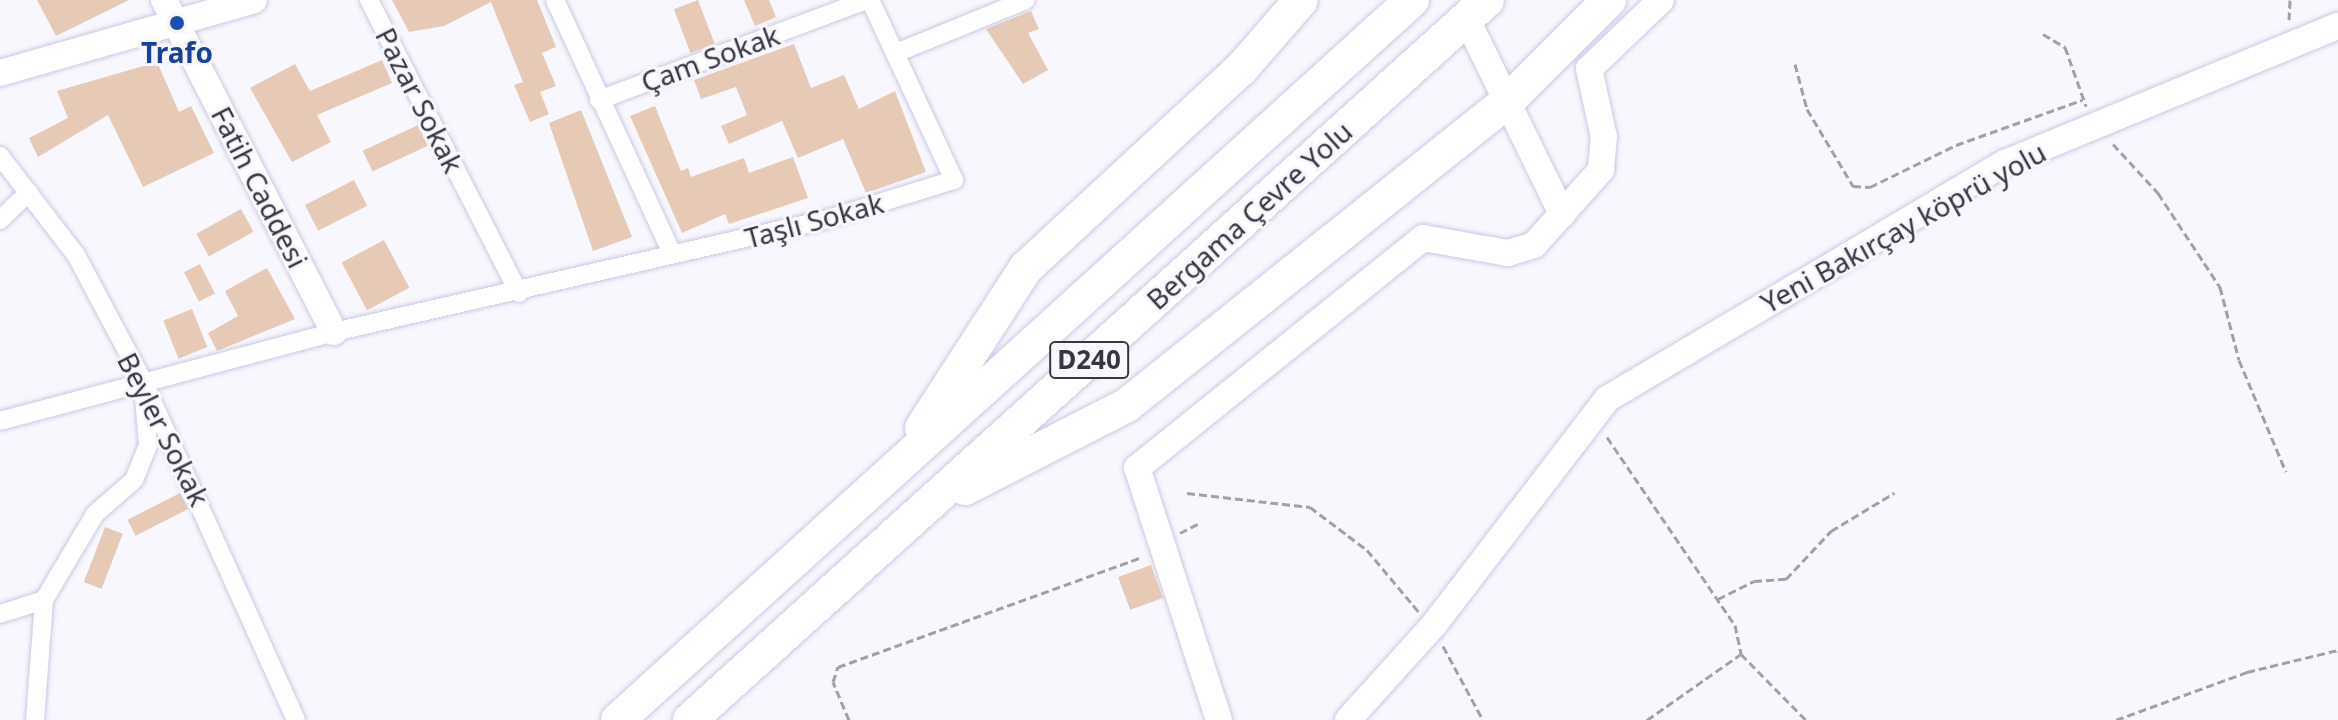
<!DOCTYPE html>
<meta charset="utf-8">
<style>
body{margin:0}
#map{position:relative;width:2338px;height:720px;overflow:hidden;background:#f8f7fd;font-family:"Noto Sans",sans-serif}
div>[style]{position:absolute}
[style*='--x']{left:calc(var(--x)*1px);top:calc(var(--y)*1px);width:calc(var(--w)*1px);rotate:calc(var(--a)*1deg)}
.building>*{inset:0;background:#e6cab5;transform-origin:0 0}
.path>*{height:3px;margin-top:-1.5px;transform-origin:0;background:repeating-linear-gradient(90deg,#a1a0a9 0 8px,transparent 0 12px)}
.roads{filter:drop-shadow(0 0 2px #cbc7e5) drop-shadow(0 0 2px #cbc7e5)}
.street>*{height:18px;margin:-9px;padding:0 9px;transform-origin:9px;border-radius:9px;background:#fff}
.secondary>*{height:26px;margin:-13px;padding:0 13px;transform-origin:13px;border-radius:13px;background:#fff}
.highway>*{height:34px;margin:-17px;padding:0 17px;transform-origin:17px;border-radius:17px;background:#fff}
.dots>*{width:22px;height:22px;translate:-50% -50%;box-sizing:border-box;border:4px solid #f8f7fd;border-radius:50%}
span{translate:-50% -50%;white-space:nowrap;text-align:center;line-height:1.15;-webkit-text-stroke:6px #f8f7fd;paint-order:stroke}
.shield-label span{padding:2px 6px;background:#f8f7fd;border:2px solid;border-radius:6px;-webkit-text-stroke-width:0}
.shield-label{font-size:26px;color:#363541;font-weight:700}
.transit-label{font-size:28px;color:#164399;font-weight:700}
.street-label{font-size:28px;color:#363541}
</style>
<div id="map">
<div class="building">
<i style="clip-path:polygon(37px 0,129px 0,56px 36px)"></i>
<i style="clip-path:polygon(392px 0,537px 0,556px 47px,542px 53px,556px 86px,540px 92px,549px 114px,530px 122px,514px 85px,523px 82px,491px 2px,444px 26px,409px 32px)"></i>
<i style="left:698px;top:0;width:47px;height:26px;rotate:69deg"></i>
<i style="clip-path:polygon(744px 0,769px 0,776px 17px,755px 26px)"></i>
<i style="clip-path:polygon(1031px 11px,1039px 29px,1028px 33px,1048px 70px,1023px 84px,986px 29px)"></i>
<i style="clip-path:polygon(794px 44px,811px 88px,844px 75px,859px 109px,895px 91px,926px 172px,866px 193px,843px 139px,798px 158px,782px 121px,729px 144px,721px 126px,747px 115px,736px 87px,701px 99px,694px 80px)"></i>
<i style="clip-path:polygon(382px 60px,392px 83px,317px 115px,331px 142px,292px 162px,250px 88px,295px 64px,310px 91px)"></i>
<i style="clip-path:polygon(157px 62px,179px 112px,191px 106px,214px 153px,143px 187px,108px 115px,38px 157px,29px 138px,68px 118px,57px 91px)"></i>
<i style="clip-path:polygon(655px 106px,681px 171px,688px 168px,691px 177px,744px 158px,749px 173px,793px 157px,808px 198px,729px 224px,725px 214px,682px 233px,630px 116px)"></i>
<i style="clip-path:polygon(581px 110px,632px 237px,593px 251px,549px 123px)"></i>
<i style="left:418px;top:125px;width:23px;height:61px;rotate:65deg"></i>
<i style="left:354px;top:180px;width:29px;height:55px;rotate:63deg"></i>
<i style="left:241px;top:209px;width:26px;height:51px;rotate:61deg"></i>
<i style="left:384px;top:240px;width:54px;height:48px;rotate:62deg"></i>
<i style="left:200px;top:264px;width:33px;height:18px;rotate:63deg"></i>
<i style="clip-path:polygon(267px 268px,295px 319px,217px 351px,208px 333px,238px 316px,225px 291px)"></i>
<i style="left:192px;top:309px;width:41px;height:31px;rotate:68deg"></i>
<i style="left:180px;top:493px;width:18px;height:59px;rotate:63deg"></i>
<i style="left:105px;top:527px;width:19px;height:59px;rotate:21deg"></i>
<i style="left:1151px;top:565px;width:35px;height:35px;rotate:70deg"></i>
</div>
<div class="path">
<i style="--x:2289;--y:20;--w:20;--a:-87"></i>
<i style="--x:2043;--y:34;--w:26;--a:31"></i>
<i style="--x:2065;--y:47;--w:63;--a:70.4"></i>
<i style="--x:1795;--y:64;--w:47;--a:75.1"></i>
<i style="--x:1807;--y:109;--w:90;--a:59.1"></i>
<i style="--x:1853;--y:186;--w:17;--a:3"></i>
<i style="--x:1870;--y:187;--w:96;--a:-26"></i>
<i style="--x:1956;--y:145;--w:134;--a:-19.7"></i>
<i style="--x:2113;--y:144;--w:67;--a:47.4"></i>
<i style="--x:2158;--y:193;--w:113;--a:56.6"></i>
<i style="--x:2220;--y:287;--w:75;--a:75.4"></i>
<i style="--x:2239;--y:360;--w:121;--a:67.2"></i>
<i style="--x:1607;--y:437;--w:227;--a:55.8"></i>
<i style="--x:1735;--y:625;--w:30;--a:78"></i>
<i style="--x:1741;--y:654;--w:93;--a:45.4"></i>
<i style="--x:1187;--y:493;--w:124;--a:6.5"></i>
<i style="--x:1310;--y:507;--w:71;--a:37"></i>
<i style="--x:1367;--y:550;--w:80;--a:50.1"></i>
<i style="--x:1180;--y:533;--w:20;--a:-27"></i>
<i style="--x:1718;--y:599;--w:40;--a:-26.6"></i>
<i style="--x:1754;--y:581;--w:32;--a:-4"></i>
<i style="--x:1786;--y:579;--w:66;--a:-46.8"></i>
<i style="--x:1831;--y:531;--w:74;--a:-31.1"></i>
<i style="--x:1443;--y:646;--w:84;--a:61.6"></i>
<i style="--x:849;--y:720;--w:41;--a:-112.8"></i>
<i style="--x:833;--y:682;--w:16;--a:-72"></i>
<i style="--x:838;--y:667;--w:323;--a:-19.9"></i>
<i style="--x:1647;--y:720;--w:115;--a:-35.1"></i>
<i style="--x:2116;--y:720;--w:140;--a:-20.1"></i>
<i style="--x:2247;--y:672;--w:94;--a:-13.6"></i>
</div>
<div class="roads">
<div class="street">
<i style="--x:369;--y:0;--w:329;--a:62.9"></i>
<i style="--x:555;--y:0;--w:279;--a:65.2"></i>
<i style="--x:896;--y:53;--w:140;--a:-22.2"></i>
<i style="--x:599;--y:100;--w:286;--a:-20.5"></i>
<i style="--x:0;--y:156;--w:125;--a:52.5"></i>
<i style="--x:76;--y:255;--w:143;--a:62"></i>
<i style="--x:143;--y:381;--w:372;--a:65.7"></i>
<i style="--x:0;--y:220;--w:40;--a:-44"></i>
<i style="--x:0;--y:421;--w:346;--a:-14.9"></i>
<i style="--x:334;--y:332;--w:507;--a:-12.88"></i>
<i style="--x:828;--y:219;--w:132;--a:-17.2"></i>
<i style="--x:954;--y:180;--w:199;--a:-115"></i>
<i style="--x:0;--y:614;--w:46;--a:-17.7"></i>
<i style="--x:35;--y:720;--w:120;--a:-85.7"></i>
<i style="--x:44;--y:600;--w:100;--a:-59.3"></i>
<i style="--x:95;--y:514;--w:52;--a:-41.1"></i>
<i style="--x:134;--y:480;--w:38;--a:-68"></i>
<i style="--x:148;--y:445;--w:50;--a:-94.6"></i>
</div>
<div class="secondary">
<i style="--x:164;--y:0;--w:373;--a:62.9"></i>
<i style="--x:1473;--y:32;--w:203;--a:63.9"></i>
<i style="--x:0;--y:73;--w:264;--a:-16"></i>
<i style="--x:1219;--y:720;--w:265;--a:-108"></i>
<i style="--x:1137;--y:468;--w:367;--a:-38.8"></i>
<i style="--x:1423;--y:238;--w:86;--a:10"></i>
<i style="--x:1508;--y:253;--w:27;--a:-17"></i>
<i style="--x:1534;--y:245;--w:101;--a:-48.2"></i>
<i style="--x:1601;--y:170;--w:33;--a:-85"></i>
<i style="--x:1604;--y:137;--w:70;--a:-102.4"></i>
<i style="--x:1589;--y:69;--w:100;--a:-43.8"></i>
<i style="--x:1348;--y:720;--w:127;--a:-47.9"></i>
<i style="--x:1433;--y:626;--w:286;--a:-52.5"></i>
<i style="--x:1607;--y:399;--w:463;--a:-30.7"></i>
<i style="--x:2005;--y:163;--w:360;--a:-22.4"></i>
</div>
<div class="highway">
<i style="--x:922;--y:428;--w:191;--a:-57"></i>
<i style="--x:1026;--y:268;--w:293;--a:-42.8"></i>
<i style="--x:1241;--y:69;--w:91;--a:-49"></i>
<i style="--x:965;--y:488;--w:182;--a:-27.1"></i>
<i style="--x:1127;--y:405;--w:490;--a:-38.6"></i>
<i style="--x:1510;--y:99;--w:140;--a:-45"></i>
<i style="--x:618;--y:720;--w:1072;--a:-42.2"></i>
<i style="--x:690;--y:720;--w:1074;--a:-42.09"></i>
</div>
</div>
<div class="dots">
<i style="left:177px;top:23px;background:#1a4fb4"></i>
</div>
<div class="shield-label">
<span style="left:1089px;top:360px">D240</span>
</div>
<div class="transit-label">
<span style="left:177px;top:52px">Trafo</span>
</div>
<div class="street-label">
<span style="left:710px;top:58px;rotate:-20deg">Çam Sokak</span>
<span style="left:420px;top:100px;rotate:63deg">Pazar Sokak</span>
<span style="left:260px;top:187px;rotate:63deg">Fatih Caddesi</span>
<span style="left:1249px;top:215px;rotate:-42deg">Bergama Çevre Yolu</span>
<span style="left:814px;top:220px;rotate:-15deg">Taşlı Sokak</span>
<span style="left:1903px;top:227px;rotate:-29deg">Yeni Bakırçay köprü yolu</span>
<span style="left:164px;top:429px;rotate:63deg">Beyler Sokak</span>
</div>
</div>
